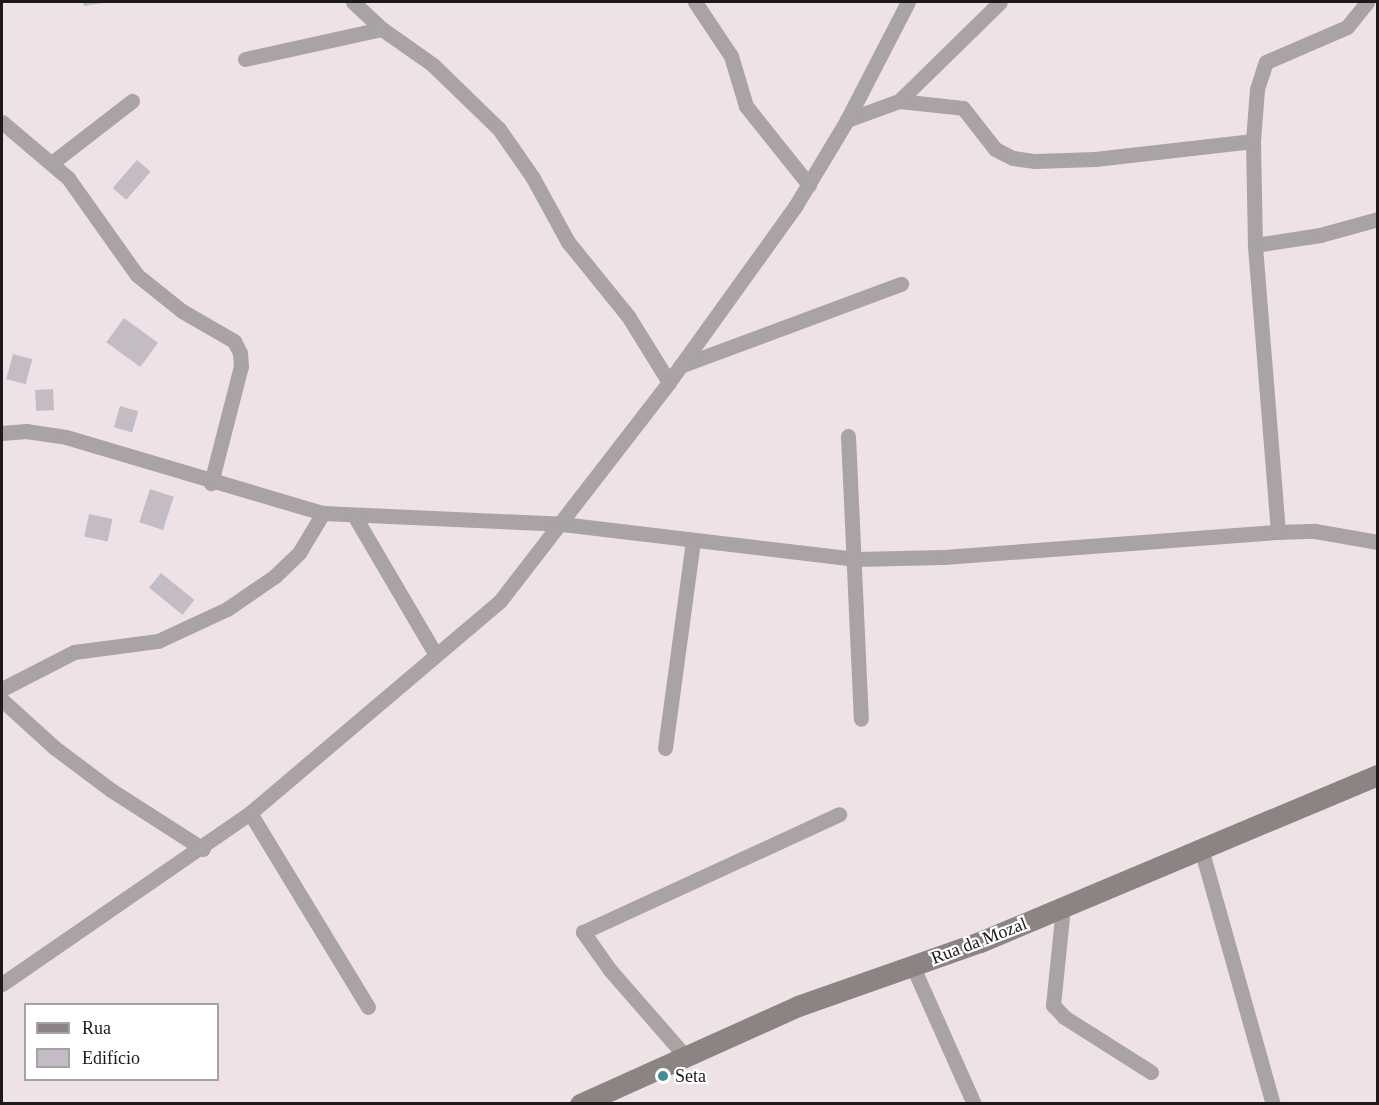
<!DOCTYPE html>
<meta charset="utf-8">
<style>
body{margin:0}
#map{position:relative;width:1379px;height:1105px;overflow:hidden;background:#efe2e7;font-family:Georgia,serif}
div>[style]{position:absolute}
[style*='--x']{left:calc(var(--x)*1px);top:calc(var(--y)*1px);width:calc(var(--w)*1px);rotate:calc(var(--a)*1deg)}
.building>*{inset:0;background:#c4bcc5;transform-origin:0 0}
.street>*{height:15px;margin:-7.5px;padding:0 7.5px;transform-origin:7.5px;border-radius:7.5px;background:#aaa3a3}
.secondary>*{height:21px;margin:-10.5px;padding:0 10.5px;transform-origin:10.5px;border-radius:10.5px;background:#8c8383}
.dots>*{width:16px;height:16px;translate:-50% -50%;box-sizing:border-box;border:3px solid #fff;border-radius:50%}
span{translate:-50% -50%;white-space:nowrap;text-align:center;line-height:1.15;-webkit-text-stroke:4.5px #fff;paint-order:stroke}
.street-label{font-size:18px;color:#1d191a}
.poi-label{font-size:18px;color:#1d191a}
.left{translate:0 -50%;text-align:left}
.frame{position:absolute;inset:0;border:3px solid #1d191a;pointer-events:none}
.legend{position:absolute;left:24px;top:1003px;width:195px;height:78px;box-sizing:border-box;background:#fff;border:2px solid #a5a3a3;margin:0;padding:8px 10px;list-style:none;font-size:18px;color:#1d191a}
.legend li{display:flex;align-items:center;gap:12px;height:30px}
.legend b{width:30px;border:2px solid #a5a3a3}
</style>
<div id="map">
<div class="building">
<i style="clip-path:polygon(83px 2px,103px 2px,103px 3px,84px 6px)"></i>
<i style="left:137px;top:160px;width:18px;height:37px;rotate:41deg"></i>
<i style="left:124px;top:318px;width:42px;height:30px;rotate:36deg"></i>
<i style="left:13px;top:354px;width:20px;height:26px;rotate:15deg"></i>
<i style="left:53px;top:389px;width:21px;height:18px;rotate:87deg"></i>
<i style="left:120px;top:406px;width:19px;height:22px;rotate:16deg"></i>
<i style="left:150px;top:489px;width:25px;height:35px;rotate:18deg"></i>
<i style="left:89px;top:514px;width:24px;height:23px;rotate:12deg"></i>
<i style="left:161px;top:573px;width:43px;height:19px;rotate:39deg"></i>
</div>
<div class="street">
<i style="--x:353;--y:2;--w:40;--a:43"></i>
<i style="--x:382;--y:29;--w:62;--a:35.2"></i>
<i style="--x:433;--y:65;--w:92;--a:44.1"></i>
<i style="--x:499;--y:129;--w:60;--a:55.2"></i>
<i style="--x:533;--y:178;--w:73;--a:61.3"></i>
<i style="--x:568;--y:242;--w:95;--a:51"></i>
<i style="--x:628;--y:316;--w:78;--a:58.2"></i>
<i style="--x:695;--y:2;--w:65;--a:56.3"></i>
<i style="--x:731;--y:56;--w:52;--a:73.3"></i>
<i style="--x:746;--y:106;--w:101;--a:51.4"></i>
<i style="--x:245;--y:59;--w:140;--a:-12.4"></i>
<i style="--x:899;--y:101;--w:64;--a:6.2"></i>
<i style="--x:963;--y:108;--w:52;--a:52"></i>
<i style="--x:995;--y:149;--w:20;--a:27"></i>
<i style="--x:1013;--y:158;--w:22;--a:8"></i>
<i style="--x:1035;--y:161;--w:60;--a:-1.9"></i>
<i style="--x:1095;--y:159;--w:159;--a:-6.5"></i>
<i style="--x:847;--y:120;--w:55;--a:-20.1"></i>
<i style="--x:899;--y:101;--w:141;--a:-44.4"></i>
<i style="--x:2;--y:122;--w:87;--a:40.3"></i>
<i style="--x:68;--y:178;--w:119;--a:54.6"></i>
<i style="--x:137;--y:275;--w:58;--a:38.7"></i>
<i style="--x:182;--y:311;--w:60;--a:30"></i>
<i style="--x:234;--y:341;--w:13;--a:63"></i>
<i style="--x:240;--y:353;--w:13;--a:86"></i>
<i style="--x:241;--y:366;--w:121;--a:104.4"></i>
<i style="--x:53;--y:162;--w:100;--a:-37.7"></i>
<i style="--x:1255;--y:245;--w:66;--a:-8.7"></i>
<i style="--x:1320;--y:235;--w:60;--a:-15.4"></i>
<i style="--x:680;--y:366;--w:236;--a:-20.4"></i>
<i style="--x:2;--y:433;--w:24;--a:-5"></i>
<i style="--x:26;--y:431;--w:40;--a:8.5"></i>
<i style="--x:66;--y:437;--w:268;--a:16.5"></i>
<i style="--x:323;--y:513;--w:239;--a:2.6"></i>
<i style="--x:562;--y:524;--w:296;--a:6.8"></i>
<i style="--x:856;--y:559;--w:88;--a:-1.3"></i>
<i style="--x:944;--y:557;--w:335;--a:-4.3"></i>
<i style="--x:1278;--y:532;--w:37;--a:-2"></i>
<i style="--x:1315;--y:531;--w:64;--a:9.9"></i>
<i style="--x:848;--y:436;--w:283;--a:87.4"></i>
<i style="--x:355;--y:517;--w:160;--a:59.6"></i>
<i style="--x:1278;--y:532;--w:288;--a:-94.6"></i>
<i style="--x:1255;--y:245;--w:104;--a:-91.1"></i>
<i style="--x:1253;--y:141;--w:52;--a:-85.6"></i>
<i style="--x:1257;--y:89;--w:28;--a:-72"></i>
<i style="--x:1266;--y:62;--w:88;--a:-23.4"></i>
<i style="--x:1347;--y:27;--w:32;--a:-51"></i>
<i style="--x:2;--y:689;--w:81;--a:-27.2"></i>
<i style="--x:74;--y:652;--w:85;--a:-7.5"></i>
<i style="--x:158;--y:641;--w:76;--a:-24.9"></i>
<i style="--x:227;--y:609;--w:58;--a:-34.5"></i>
<i style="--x:275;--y:576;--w:33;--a:-44"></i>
<i style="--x:299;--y:553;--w:47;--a:-59"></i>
<i style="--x:2;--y:700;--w:72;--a:42.2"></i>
<i style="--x:55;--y:748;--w:70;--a:36.9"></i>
<i style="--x:111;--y:790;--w:109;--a:32.7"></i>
<i style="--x:665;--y:748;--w:208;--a:-82.3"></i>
<i style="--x:250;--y:813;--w:227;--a:58.7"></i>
<i style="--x:1202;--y:852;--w:262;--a:74.3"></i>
<i style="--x:1063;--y:907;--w:99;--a:95.8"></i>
<i style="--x:1053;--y:1005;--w:16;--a:47"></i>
<i style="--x:1064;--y:1017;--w:103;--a:32.3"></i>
<i style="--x:913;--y:967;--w:150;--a:66"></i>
<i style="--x:2;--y:984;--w:301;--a:-34.6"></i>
<i style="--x:250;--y:813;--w:328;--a:-40.3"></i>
<i style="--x:500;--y:601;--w:277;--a:-52.3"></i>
<i style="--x:669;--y:382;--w:218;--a:-54.3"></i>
<i style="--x:796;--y:205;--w:99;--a:-59"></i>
<i style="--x:847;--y:120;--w:133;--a:-62.7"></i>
<i style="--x:685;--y:1056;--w:114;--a:-131.1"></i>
<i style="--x:610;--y:970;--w:47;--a:-125.4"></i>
<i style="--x:583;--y:932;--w:282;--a:-24.7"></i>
</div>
<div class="secondary">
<i style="--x:580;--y:1104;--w:239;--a:-24.2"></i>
<i style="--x:798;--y:1006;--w:193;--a:-19.4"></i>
<i style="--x:980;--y:942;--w:432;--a:-22.8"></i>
</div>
<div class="dots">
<i style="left:663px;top:1076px;background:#468b98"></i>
</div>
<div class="street-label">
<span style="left:979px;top:941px;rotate:-21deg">Rua da Mozal</span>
</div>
<div class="poi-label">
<span class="left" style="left:675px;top:1076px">Seta</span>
</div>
<div class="frame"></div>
<ul class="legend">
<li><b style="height:8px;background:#8c8383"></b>Rua</li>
<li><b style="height:16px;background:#c4bcc5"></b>Edifício</li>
</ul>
</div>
